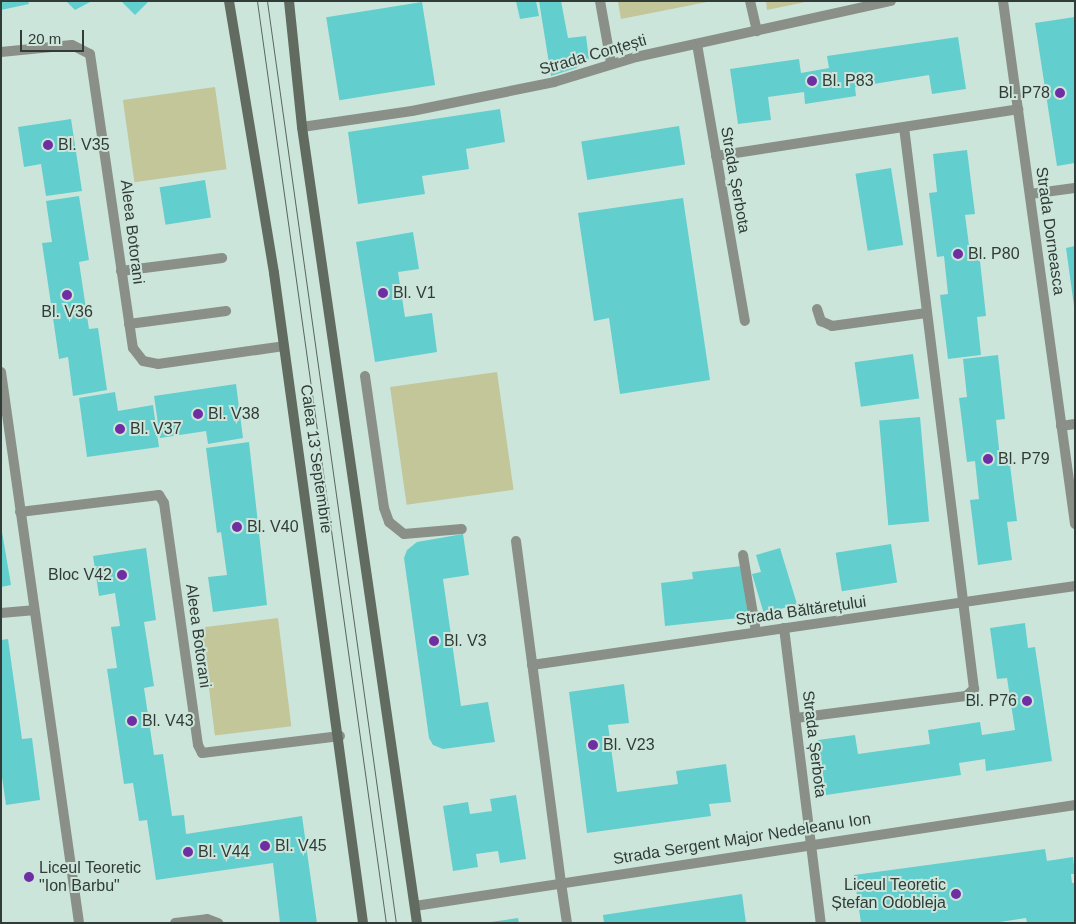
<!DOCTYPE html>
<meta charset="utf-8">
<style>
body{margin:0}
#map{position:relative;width:1076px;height:924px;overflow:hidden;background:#cce5da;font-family:Helvetica,sans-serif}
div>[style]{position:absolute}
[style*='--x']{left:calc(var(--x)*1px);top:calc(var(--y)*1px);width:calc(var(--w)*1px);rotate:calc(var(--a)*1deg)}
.green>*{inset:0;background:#c2c699;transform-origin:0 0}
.building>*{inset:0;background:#63cece;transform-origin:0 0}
.lane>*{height:10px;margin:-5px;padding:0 5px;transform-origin:5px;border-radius:5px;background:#8a9088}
.street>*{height:10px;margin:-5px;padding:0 5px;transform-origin:5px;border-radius:5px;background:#8a9088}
.secondary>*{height:10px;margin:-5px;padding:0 5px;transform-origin:5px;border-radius:5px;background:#626b60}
.tram>*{height:1px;margin:-0.5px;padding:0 0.5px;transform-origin:0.5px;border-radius:0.5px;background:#586660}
.dots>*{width:14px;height:14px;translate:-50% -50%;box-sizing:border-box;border:2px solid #cce5da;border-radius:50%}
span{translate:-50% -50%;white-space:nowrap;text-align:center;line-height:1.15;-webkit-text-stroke:4px #cce5da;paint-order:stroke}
.street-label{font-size:16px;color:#313b37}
.poi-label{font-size:16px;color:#313b37}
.left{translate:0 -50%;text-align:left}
.right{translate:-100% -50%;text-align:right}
.frame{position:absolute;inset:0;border:2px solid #313b37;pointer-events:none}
.scale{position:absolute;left:20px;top:30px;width:64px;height:22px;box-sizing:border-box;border:2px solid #313b37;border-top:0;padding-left:6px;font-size:15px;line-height:18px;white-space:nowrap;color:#313b37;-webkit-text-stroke:4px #cce5da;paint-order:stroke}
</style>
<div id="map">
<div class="green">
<i style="clip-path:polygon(621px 1px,712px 1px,621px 19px,618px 2px)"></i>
<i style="clip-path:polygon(766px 1px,810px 1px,767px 10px)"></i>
<i style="left:215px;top:87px;width:83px;height:93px;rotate:82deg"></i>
<i style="left:497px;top:372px;width:119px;height:108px;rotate:82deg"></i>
<i style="left:278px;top:618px;width:109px;height:77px;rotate:83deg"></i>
</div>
<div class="building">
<i style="clip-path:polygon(1px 1px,28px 1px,29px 4px,1px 10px)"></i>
<i style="clip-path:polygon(66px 1px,92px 1px,75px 10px)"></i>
<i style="clip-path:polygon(121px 1px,149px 1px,135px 15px)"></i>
<i style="clip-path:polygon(516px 1px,536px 1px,539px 16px,520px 19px)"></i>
<i style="clip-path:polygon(539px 1px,561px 1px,568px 38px,586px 36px,589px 59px,576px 68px,551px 76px)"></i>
<i style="left:422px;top:2px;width:84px;height:97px;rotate:81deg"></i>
<i style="clip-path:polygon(1075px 17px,1075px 163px,1057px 166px,1035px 23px)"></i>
<i style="clip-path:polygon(958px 37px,966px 89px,932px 94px,929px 75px,855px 87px,856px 96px,805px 104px,804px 92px,768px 97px,771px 120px,738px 124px,730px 69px,799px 59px,801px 73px,829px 68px,827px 56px)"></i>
<i style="clip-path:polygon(500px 109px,505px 142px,466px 149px,469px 169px,422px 176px,425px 194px,358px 204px,348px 132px)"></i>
<i style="clip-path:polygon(71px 119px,82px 191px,46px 196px,41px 164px,24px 167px,18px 127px)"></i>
<i style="left:679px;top:126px;width:39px;height:99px;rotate:81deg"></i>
<i style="clip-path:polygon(967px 150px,975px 214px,965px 215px,970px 253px,979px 252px,986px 316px,977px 317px,981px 355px,948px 359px,940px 295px,948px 294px,944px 256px,937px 257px,929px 193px,937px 192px,933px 154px)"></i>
<i style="left:891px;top:168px;width:78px;height:36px;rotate:81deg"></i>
<i style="left:205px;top:180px;width:38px;height:46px;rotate:81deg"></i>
<i style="clip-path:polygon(79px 196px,89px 260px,79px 262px,89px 329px,98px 328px,107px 390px,73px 396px,68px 357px,59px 359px,42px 243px,52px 242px,46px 201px)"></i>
<i style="clip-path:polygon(683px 198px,710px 380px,620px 394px,609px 318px,594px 321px,578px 213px)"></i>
<i style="clip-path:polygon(413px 232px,419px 269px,398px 272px,405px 317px,432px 313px,437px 352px,375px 362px,356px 242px)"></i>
<i style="clip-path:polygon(1075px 246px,1075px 306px,1074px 306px,1066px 248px)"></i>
<i style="left:913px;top:354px;width:45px;height:59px;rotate:82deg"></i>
<i style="clip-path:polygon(998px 355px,1005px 419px,996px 420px,1000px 458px,1009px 457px,1017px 521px,1007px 522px,1012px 560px,978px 565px,970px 500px,979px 499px,975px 461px,967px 462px,959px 398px,967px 397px,963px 359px)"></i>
<i style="clip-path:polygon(236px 384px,243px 438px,208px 444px,206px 431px,160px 438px,154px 396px)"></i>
<i style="clip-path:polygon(115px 392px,118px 411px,153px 405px,159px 447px,87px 457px,79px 398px)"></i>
<i style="left:920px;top:417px;width:105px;height:41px;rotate:85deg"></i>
<i style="clip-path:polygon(249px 442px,267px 605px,213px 612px,208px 577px,227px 575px,221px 532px,217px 533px,206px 448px)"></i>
<i style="clip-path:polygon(1px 526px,11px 585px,1px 587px)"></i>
<i style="clip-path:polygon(463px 534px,469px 575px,443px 579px,461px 706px,488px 702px,495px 742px,443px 749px,433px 745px,429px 738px,404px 558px,407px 550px,417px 542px)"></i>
<i style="left:891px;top:544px;width:39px;height:56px;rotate:81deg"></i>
<i style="clip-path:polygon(146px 548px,156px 620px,144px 622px,154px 686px,144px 688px,154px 755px,163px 754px,172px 816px,184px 815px,186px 834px,302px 816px,317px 923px,280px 923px,273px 863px,156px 880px,147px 820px,139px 821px,133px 783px,124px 784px,107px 669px,117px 668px,111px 627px,120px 626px,115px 593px,99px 596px,93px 556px)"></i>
<i style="clip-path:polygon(780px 548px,797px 604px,764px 614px,752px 574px,761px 572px,756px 555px)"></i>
<i style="clip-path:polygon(742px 566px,748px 617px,665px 626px,661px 583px,693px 579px,692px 572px)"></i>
<i style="clip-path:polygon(1025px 623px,1028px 648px,1035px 647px,1052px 761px,986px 771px,985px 759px,959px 763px,961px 775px,826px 795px,818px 740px,855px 735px,858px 754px,930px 744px,928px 730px,980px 722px,982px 735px,1015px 730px,1007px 678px,997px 679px,990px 628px)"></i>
<i style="clip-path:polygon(8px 639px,22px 739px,32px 738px,40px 800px,6px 805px,1px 770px,1px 640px)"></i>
<i style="clip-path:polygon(624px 684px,629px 723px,608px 725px,617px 792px,678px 784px,676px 771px,726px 764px,731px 802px,709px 804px,711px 816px,587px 833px,569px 692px)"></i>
<i style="clip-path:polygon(516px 795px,526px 859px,500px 863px,498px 851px,476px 854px,478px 867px,453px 871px,443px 806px,468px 802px,470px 814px,492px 811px,490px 799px)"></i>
<i style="clip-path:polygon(1045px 849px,1047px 861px,1073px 857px,1075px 874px,1071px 874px,1072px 883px,1075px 883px,1075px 923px,1027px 923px,1026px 918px,993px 923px,861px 923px,854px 875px)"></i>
<i style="clip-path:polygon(742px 894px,746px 923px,604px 923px,603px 915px)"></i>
<i style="clip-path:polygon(518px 918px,519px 923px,491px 923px,491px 922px)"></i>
</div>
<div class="lane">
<i style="--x:1030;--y:194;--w:45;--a:-7.6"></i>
<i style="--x:121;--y:271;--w:102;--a:-7.3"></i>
<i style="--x:817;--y:309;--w:13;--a:72"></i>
<i style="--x:821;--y:321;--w:12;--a:24"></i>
<i style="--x:832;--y:326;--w:95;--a:-7.9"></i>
<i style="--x:129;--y:324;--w:98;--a:-7.6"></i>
<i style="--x:365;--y:376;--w:133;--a:81.8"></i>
<i style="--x:384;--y:508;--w:15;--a:70"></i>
<i style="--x:389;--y:522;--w:19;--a:39"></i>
<i style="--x:404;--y:534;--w:58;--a:-4.9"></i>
<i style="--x:1061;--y:426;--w:14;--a:-8"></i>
<i style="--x:743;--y:555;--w:78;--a:80.4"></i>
<i style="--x:796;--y:718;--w:171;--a:-7.4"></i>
<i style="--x:966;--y:696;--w:11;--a:-41"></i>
<i style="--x:974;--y:689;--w:566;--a:-97.1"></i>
<i style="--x:561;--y:883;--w:40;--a:81.5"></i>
</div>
<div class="street">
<i style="--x:600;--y:1;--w:63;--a:79.9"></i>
<i style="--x:750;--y:1;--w:31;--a:77"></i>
<i style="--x:1003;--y:1;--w:528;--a:82.16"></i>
<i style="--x:697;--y:44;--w:281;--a:80.2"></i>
<i style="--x:1;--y:52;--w:71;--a:-5.6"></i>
<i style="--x:72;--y:45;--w:20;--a:27"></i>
<i style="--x:90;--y:54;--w:297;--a:81.7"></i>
<i style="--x:133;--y:348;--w:16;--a:52"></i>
<i style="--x:143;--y:361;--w:15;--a:11"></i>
<i style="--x:158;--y:364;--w:127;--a:-8.1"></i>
<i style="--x:302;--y:127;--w:111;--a:-8.3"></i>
<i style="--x:412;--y:111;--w:145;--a:-11.5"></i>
<i style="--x:554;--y:82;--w:86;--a:-17"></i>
<i style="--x:636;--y:57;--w:261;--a:-12.4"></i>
<i style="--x:716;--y:156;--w:306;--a:-8.8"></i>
<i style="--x:1;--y:372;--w:556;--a:81.94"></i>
<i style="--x:20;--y:512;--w:140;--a:-7"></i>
<i style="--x:159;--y:495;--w:9;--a:58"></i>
<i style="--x:164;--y:503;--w:244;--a:82"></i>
<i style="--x:198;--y:745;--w:9;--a:63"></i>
<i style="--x:202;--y:753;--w:139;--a:-7"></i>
<i style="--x:516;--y:541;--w:345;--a:82.5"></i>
<i style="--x:1;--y:613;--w:32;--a:-5"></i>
<i style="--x:784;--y:628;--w:297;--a:82.9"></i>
<i style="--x:532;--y:665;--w:549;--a:-8.28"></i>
<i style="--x:415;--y:906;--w:668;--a:-8.7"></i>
<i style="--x:175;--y:923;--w:32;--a:-7"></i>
<i style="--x:207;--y:919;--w:12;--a:20"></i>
</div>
<div class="secondary">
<i style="--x:229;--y:1;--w:276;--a:80.6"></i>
<i style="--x:274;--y:273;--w:656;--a:82.2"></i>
<i style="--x:289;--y:1;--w:127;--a:84.1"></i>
<i style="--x:302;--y:127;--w:804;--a:81.78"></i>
</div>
<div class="tram">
<i style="--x:257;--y:1;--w:931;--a:82.04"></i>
<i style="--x:267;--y:1;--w:931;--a:82.04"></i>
</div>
<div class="dots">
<i style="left:812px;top:81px;background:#702ea3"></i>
<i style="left:1060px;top:93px;background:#702ea3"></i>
<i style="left:48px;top:145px;background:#702ea3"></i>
<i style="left:958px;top:254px;background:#702ea3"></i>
<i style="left:383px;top:293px;background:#702ea3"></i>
<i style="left:67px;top:295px;background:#702ea3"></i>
<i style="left:198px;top:414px;background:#702ea3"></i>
<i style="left:120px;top:429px;background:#702ea3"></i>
<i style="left:988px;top:459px;background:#702ea3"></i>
<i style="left:237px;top:527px;background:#702ea3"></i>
<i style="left:122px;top:575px;background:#702ea3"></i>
<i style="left:434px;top:641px;background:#702ea3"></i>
<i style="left:1027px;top:701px;background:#702ea3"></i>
<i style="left:132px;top:721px;background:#702ea3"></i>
<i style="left:593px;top:745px;background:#702ea3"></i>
<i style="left:265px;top:846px;background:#702ea3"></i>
<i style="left:188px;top:852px;background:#702ea3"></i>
<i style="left:29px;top:877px;background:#702ea3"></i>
<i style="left:956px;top:894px;background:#702ea3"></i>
</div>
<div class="street-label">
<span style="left:593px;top:55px;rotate:-16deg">Strada Conțești</span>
<span style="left:735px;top:180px;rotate:80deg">Strada Șerbota</span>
<span style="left:1050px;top:231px;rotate:82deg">Strada Dorneasca</span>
<span style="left:132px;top:232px;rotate:83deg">Aleea Botorani</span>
<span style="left:316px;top:459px;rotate:82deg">Calea 13 Septembrie</span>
<span style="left:801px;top:611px;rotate:-8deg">Strada Băltărețului</span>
<span style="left:198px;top:636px;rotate:82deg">Aleea Botorani</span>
<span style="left:814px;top:744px;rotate:83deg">Strada Șerbota</span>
<span style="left:742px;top:839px;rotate:-9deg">Strada Sergent Major Nedeleanu Ion</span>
</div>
<div class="poi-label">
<span class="left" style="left:822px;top:81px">Bl. P83</span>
<span class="right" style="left:1050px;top:93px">Bl. P78</span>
<span class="left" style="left:58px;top:145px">Bl. V35</span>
<span class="left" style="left:968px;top:254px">Bl. P80</span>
<span class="left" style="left:393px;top:293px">Bl. V1</span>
<span style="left:67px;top:312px">Bl. V36</span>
<span class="left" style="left:208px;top:414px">Bl. V38</span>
<span class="left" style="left:130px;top:429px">Bl. V37</span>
<span class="left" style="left:998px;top:459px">Bl. P79</span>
<span class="left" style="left:247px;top:527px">Bl. V40</span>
<span class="right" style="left:112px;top:575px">Bloc V42</span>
<span class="left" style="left:444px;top:641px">Bl. V3</span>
<span class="right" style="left:1017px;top:701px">Bl. P76</span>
<span class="left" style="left:142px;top:721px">Bl. V43</span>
<span class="left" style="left:603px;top:745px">Bl. V23</span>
<span class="left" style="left:275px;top:846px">Bl. V45</span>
<span class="left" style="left:198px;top:852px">Bl. V44</span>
<span class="left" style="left:39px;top:877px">Liceul Teoretic<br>"Ion Barbu"</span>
<span class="right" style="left:946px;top:894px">Liceul Teoretic<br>Ștefan Odobleja</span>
</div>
<div class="frame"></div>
<div class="scale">20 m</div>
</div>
